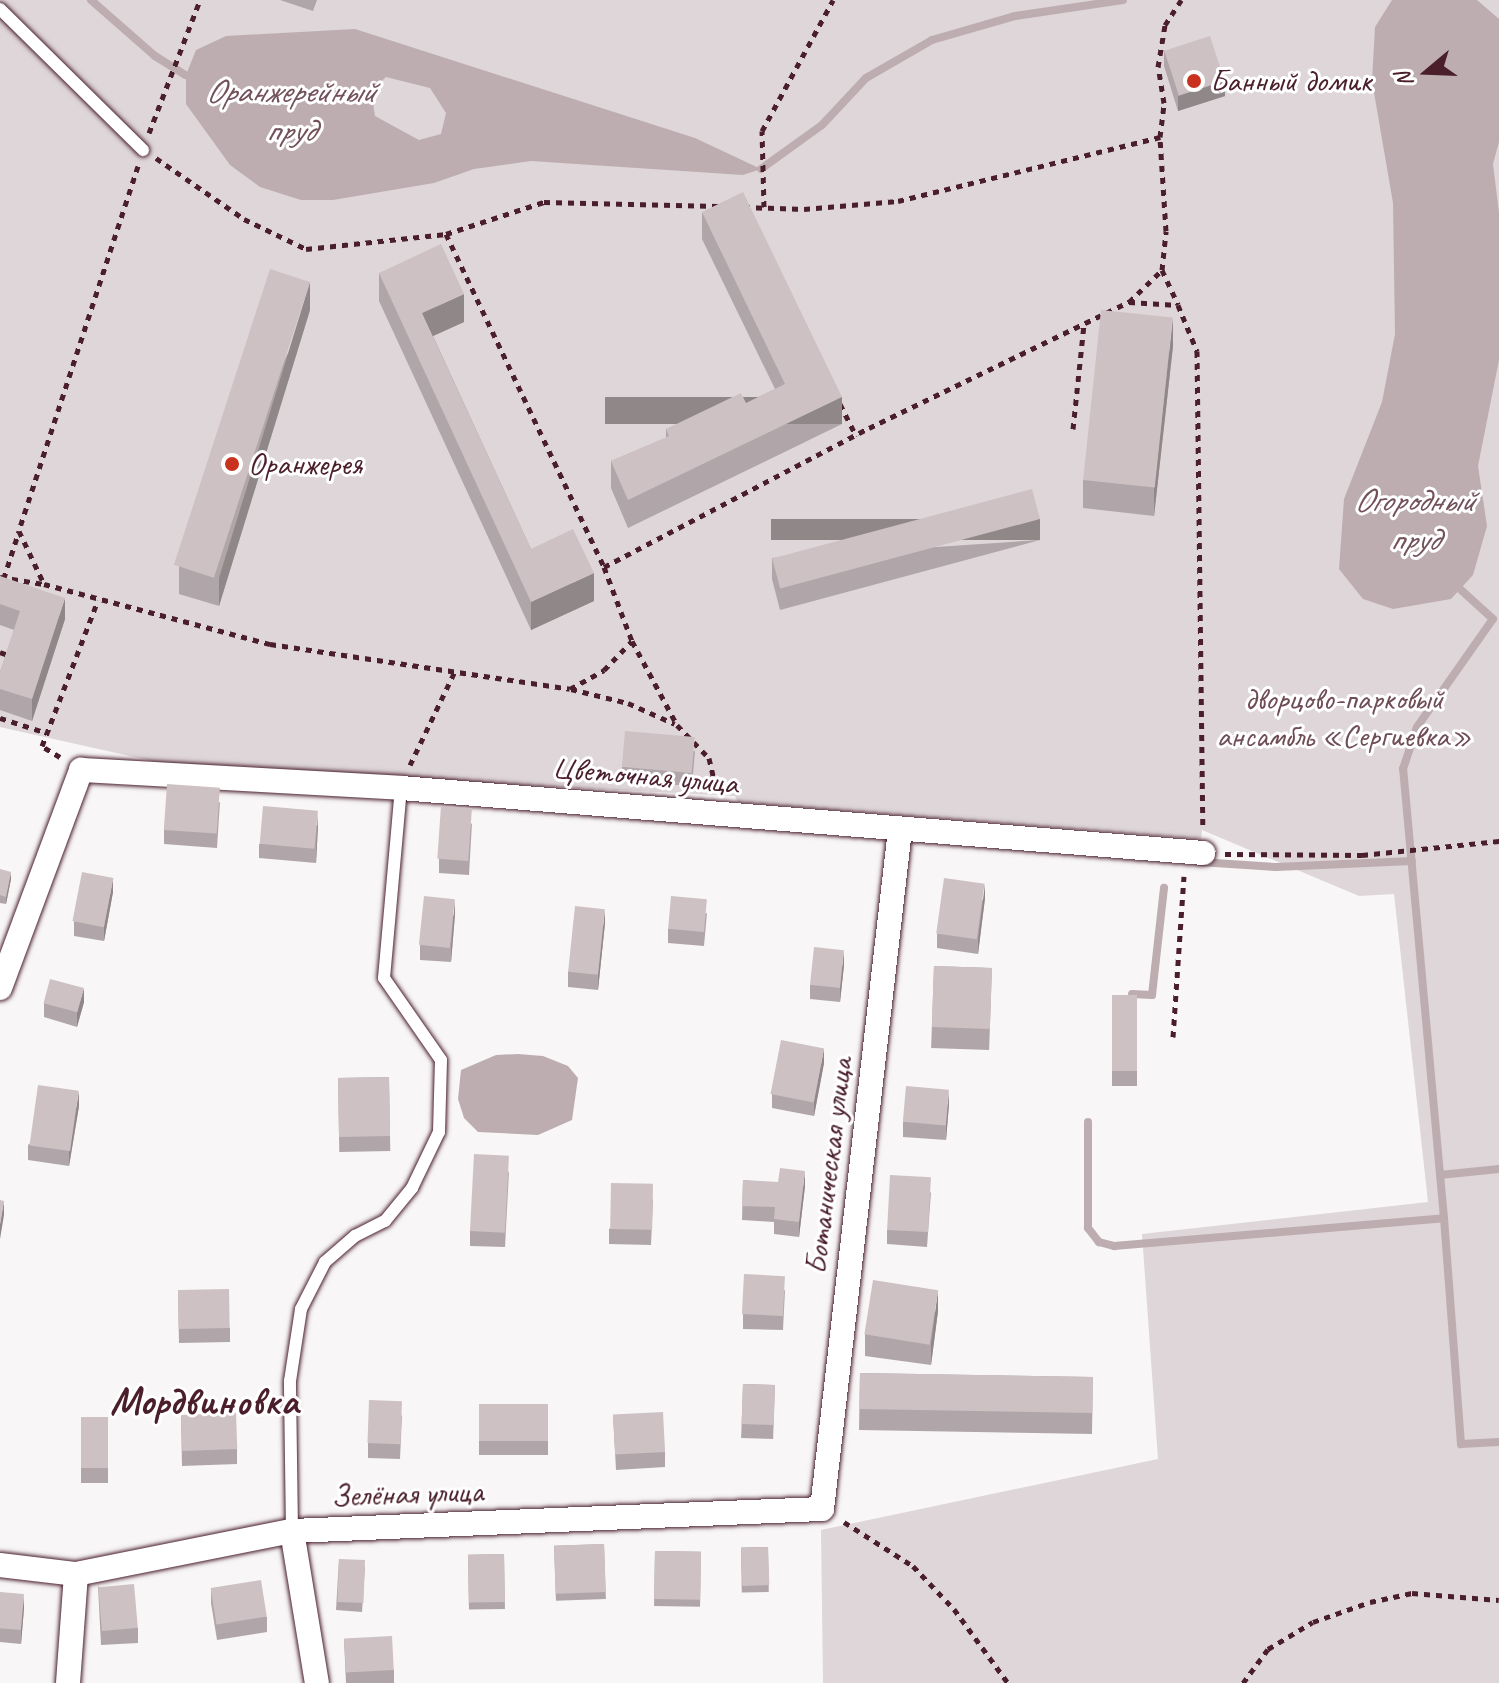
<!DOCTYPE html>
<meta charset="utf-8">
<style>
body{margin:0}
#map{position:relative;width:1499px;height:1683px;overflow:hidden;background:#f8f6f7;font-family:Caveat,sans-serif}
div>[style]{position:absolute}
[style*='--x']{left:calc(var(--x)*1px);top:calc(var(--y)*1px);width:calc(var(--w)*1px);rotate:calc(var(--a)*1deg)}
.green>*{inset:0;background:#ded6d9}
.water>*{inset:0;background:#bdadb0}
.stream>*{height:8px;margin:-4px;padding:0 4px;transform-origin:4px;border-radius:4px;background:#bdadb0}
.path>*{height:5px;margin-top:-2.5px;transform-origin:0;background:repeating-linear-gradient(90deg,#4a1f2b 0 6px,transparent 0 12px)}
.roads{filter:drop-shadow(0 0 2px #4a1f2b) drop-shadow(0 0 2px #4a1f2b)}
.lane>*{height:12px;margin:-6px;padding:0 6px;transform-origin:6px;border-radius:6px;background:#fff}
.street>*{height:24px;margin:-12px;padding:0 12px;transform-origin:12px;border-radius:12px;background:#fff}
.wall>*{inset:0;background:#b0a6a9;transform-origin:0 0}
.shaded-wall>*{inset:0;background:#908789;transform-origin:0 0}
.building>*{inset:0;background:#cdc1c4;transform-origin:0 0}
.dots>*{width:22px;height:22px;translate:-50% -50%;box-sizing:border-box;border:4px solid #fff;border-radius:50%}
span{translate:-50% -50%;white-space:nowrap;text-align:center;line-height:1.15;-webkit-text-stroke:6px #fff;paint-order:stroke}
.poi-label{font-size:32px;color:#4a1f2b}
.left{translate:0 -50%;text-align:left}
.park-label{font-size:32px;color:#6f4d56}
.street-label{font-size:32px;color:#4a1f2b}
.water-label{font-size:34px;color:#72515a;font-style:italic}
.district-label{font-size:40px;color:#4a1f2b;font-weight:700}
.north{position:absolute;left:1387px;top:32px;width:80px;height:80px;-webkit-text-stroke:6px #fff;paint-order:stroke;rotate:251deg;font-size:22px;font-weight:700;line-height:32px;text-align:center;color:#4a1f2b}
.north::after{content:'';display:block;margin:auto;width:28px;height:36px;background:#4a1f2b;clip-path:polygon(50% 0,100% 100%,50% 72%,0 100%)}
</style>
<div id="map">
<div class="green">
<i style="clip-path:polygon(0 0,1499px 0,1499px 1683px,823px 1683px,821px 1530px,1158px 1459px,1142px 1234px,1428px 1202px,1394px 894px,1359px 896px,1202px 830px,1201px 839px,738px 802px,735px 796px,179px 767px,0 727px)"></i>
</div>
<div class="water">
<i style="clip-path:polygon(1392px 0,1477px 0,1499px 19px,1499px 142px,1493px 164px,1499px 213px,1499px 360px,1478px 466px,1487px 526px,1473px 575px,1451px 599px,1393px 609px,1363px 599px,1339px 569px,1344px 499px,1382px 402px,1395px 334px,1393px 203px,1372px 81px,1375px 27px)"></i>
<i style="clip-path:polygon(evenodd,355px 29px,695px 138px,761px 169px,743px 175px,531px 161px,474px 169px,434px 183px,333px 200px,301px 200px,260px 187px,230px 165px,186px 104px,186px 75px,196px 50px,226px 36px,355px 29px,386px 77px,430px 88px,446px 113px,441px 134px,419px 140px,375px 116px,371px 91px,386px 77px)"></i>
<i style="clip-path:polygon(518px 1054px,543px 1056px,568px 1066px,578px 1078px,572px 1120px,538px 1135px,478px 1132px,464px 1118px,458px 1099px,461px 1070px,496px 1055px)"></i>
</div>
<div class="stream">
<i style="--x:91;--y:0;--w:85;--a:41.2"></i>
<i style="--x:155;--y:56;--w:36;--a:32"></i>
<i style="--x:761;--y:169;--w:75;--a:-35.8"></i>
<i style="--x:822;--y:125;--w:64;--a:-46.9"></i>
<i style="--x:866;--y:78;--w:76;--a:-29.9"></i>
<i style="--x:932;--y:40;--w:86;--a:-16.1"></i>
<i style="--x:1015;--y:16;--w:109;--a:-8.4"></i>
<i style="--x:1200;--y:862;--w:76;--a:3.8"></i>
<i style="--x:1276;--y:867;--w:136;--a:-2.5"></i>
<i style="--x:1132;--y:994;--w:20;--a:3"></i>
<i style="--x:1152;--y:995;--w:108;--a:-83.6"></i>
<i style="--x:1088;--y:1122;--w:106;--a:90"></i>
<i style="--x:1088;--y:1228;--w:18;--a:52"></i>
<i style="--x:1099;--y:1242;--w:16;--a:15"></i>
<i style="--x:1114;--y:1246;--w:331;--a:-4.8"></i>
<i style="--x:1444;--y:1218;--w:451;--a:-95.2"></i>
<i style="--x:1403;--y:769;--w:44;--a:-71.6"></i>
<i style="--x:1417;--y:727;--w:132;--a:-54.9"></i>
<i style="--x:1493;--y:619;--w:45;--a:-137.7"></i>
<i style="--x:1440;--y:1175;--w:59;--a:-5.8"></i>
<i style="--x:1444;--y:1218;--w:227;--a:85.7"></i>
<i style="--x:1461;--y:1444;--w:38;--a:-3"></i>
</div>
<div class="path">
<i style="--x:149;--y:133;--w:142;--a:-69"></i>
<i style="--x:156;--y:158;--w:107;--a:34.7"></i>
<i style="--x:244;--y:219;--w:69;--a:25.8"></i>
<i style="--x:306;--y:249;--w:141;--a:-6.1"></i>
<i style="--x:446;--y:234;--w:103;--a:-18.1"></i>
<i style="--x:544;--y:202;--w:174;--a:1.3"></i>
<i style="--x:138;--y:166;--w:384;--a:108.1"></i>
<i style="--x:19;--y:531;--w:59;--a:64.7"></i>
<i style="--x:44;--y:584;--w:234;--a:14.9"></i>
<i style="--x:270;--y:644;--w:303;--a:8.5"></i>
<i style="--x:570;--y:689;--w:39;--a:-29"></i>
<i style="--x:604;--y:670;--w:40;--a:-46"></i>
<i style="--x:744;--y:207;--w:60;--a:1.9"></i>
<i style="--x:804;--y:209;--w:94;--a:-4.9"></i>
<i style="--x:898;--y:201;--w:270;--a:-13.7"></i>
<i style="--x:1160;--y:137;--w:34;--a:-83"></i>
<i style="--x:1164;--y:103;--w:36;--a:-99"></i>
<i style="--x:1158;--y:67;--w:43;--a:-80.5"></i>
<i style="--x:1165;--y:25;--w:30;--a:-57"></i>
<i style="--x:764;--y:207;--w:76;--a:-91.5"></i>
<i style="--x:762;--y:131;--w:149;--a:-61.5"></i>
<i style="--x:446;--y:234;--w:369;--a:64.6"></i>
<i style="--x:604;--y:567;--w:299;--a:-27.7"></i>
<i style="--x:869;--y:428;--w:289;--a:-25.9"></i>
<i style="--x:1129;--y:302;--w:46;--a:-44.1"></i>
<i style="--x:1162;--y:270;--w:39;--a:-84"></i>
<i style="--x:1166;--y:231;--w:94;--a:-93.7"></i>
<i style="--x:1162;--y:270;--w:38;--a:65"></i>
<i style="--x:1129;--y:302;--w:49;--a:3.5"></i>
<i style="--x:1178;--y:305;--w:50;--a:67.6"></i>
<i style="--x:1197;--y:351;--w:478;--a:89.3"></i>
<i style="--x:840;--y:404;--w:36;--a:63"></i>
<i style="--x:1073;--y:429;--w:105;--a:-84"></i>
<i style="--x:604;--y:567;--w:79;--a:69.3"></i>
<i style="--x:632;--y:641;--w:95;--a:61.8"></i>
<i style="--x:677;--y:725;--w:46;--a:45.9"></i>
<i style="--x:709;--y:758;--w:31;--a:77"></i>
<i style="--x:0;--y:577;--w:44;--a:9.2"></i>
<i style="--x:0;--y:590;--w:62;--a:-72.1"></i>
<i style="--x:0;--y:652;--w:12;--a:20"></i>
<i style="--x:571;--y:689;--w:59;--a:13.8"></i>
<i style="--x:628;--y:703;--w:51;--a:24.1"></i>
<i style="--x:0;--y:718;--w:49;--a:17.7"></i>
<i style="--x:60;--y:757;--w:21;--a:-149"></i>
<i style="--x:42;--y:746;--w:156;--a:-69"></i>
<i style="--x:410;--y:765;--w:104;--a:-64.4"></i>
<i style="--x:1225;--y:854;--w:137;--a:0.4"></i>
<i style="--x:1362;--y:855;--w:138;--a:-5.8"></i>
<i style="--x:1173;--y:1037;--w:161;--a:-86.1"></i>
<i style="--x:844;--y:1522;--w:82;--a:32.5"></i>
<i style="--x:913;--y:1566;--w:59;--a:46.4"></i>
<i style="--x:954;--y:1609;--w:92;--a:53.9"></i>
<i style="--x:1243;--y:1683;--w:42;--a:-53.7"></i>
<i style="--x:1268;--y:1649;--w:52;--a:-31"></i>
<i style="--x:1313;--y:1622;--w:60;--a:-19.3"></i>
<i style="--x:1370;--y:1602;--w:43;--a:-12.1"></i>
<i style="--x:1412;--y:1593;--w:87;--a:4.6"></i>
</div>
<div class="roads">
<div class="lane">
<i style="--x:0;--y:9;--w:201;--a:44.6"></i>
<i style="--x:292;--y:1531;--w:150;--a:-90.8"></i>
<i style="--x:290;--y:1381;--w:73;--a:-81.3"></i>
<i style="--x:301;--y:1309;--w:53;--a:-62.9"></i>
<i style="--x:325;--y:1262;--w:40;--a:-41"></i>
<i style="--x:355;--y:1236;--w:34;--a:-27"></i>
<i style="--x:385;--y:1221;--w:43;--a:-50.7"></i>
<i style="--x:412;--y:1188;--w:62;--a:-64.3"></i>
<i style="--x:439;--y:1132;--w:72;--a:-88.4"></i>
<i style="--x:441;--y:1060;--w:100;--a:-124.8"></i>
<i style="--x:384;--y:978;--w:191;--a:-84.9"></i>
</div>
<div class="street">
<i style="--x:0;--y:988;--w:233;--a:-69.6"></i>
<i style="--x:81;--y:770;--w:321;--a:3.2"></i>
<i style="--x:401;--y:788;--w:805;--a:4.63"></i>
<i style="--x:292;--y:1531;--w:154;--a:80.7"></i>
<i style="--x:0;--y:1565;--w:77;--a:6.8"></i>
<i style="--x:76;--y:1574;--w:220;--a:-11.3"></i>
<i style="--x:292;--y:1531;--w:530;--a:-2.38"></i>
<i style="--x:822;--y:1509;--w:683;--a:-83.45"></i>
<i style="--x:68;--y:1683;--w:109;--a:-85.8"></i>
</div>
</div>
<div class="wall">
<i style="clip-path:polygon(280px 0,317px 0,313px 11px)"></i>
<i style="clip-path:polygon(1164px 51px,1225px 96px,1178px 111px,1164px 66px)"></i>
<i style="clip-path:polygon(702px 212px,842px 424px,628px 528px,611px 488px,611px 461px,666px 438px,666px 429px,746px 403px,775px 389px,702px 239px)"></i>
<i style="clip-path:polygon(379px 273px,464px 322px,433px 336px,531px 549px,594px 601px,531px 630px,379px 301px)"></i>
<i style="clip-path:polygon(310px 310px,219px 606px,179px 594px,179px 566px)"></i>
<i style="clip-path:polygon(1173px 346px,1154px 516px,1083px 508px,1083px 480px)"></i>
<i style="clip-path:polygon(1040px 540px,780px 610px,772px 579px,772px 558px)"></i>
<i style="clip-path:polygon(0 576px,65px 619px,32px 721px,0 710px,0 672px,14px 630px,0 625px)"></i>
<i style="clip-path:polygon(695px 751px,692px 786px,622px 781px,622px 767px)"></i>
<i style="clip-path:polygon(220px 802px,217px 848px,164px 844px,164px 830px)"></i>
<i style="clip-path:polygon(472px 823px,469px 875px,439px 873px,439px 859px)"></i>
<i style="clip-path:polygon(318px 825px,316px 863px,259px 858px,259px 844px)"></i>
<i style="clip-path:polygon(0 869px,11px 879px,6px 904px,0 903px)"></i>
<i style="clip-path:polygon(113px 892px,104px 941px,74px 936px,74px 921px)"></i>
<i style="clip-path:polygon(985px 898px,978px 954px,937px 948px,937px 934px)"></i>
<i style="clip-path:polygon(707px 913px,704px 946px,668px 943px,668px 929px)"></i>
<i style="clip-path:polygon(455px 914px,451px 962px,420px 960px,420px 945px)"></i>
<i style="clip-path:polygon(605px 923px,598px 990px,568px 987px,568px 972px)"></i>
<i style="clip-path:polygon(844px 965px,840px 1002px,810px 999px,810px 985px)"></i>
<i style="left:934px;top:966px;width:58px;height:82px;rotate:2deg"></i>
<i style="left:1112px;top:995px;width:25px;height:91px"></i>
<i style="clip-path:polygon(84px 1002px,77px 1027px,44px 1017px,44px 1003px)"></i>
<i style="clip-path:polygon(824px 1063px,814px 1116px,772px 1108px,772px 1094px)"></i>
<i style="left:389px;top:1077px;width:74px;height:51px;rotate:89deg"></i>
<i style="clip-path:polygon(949px 1104px,946px 1140px,903px 1137px,903px 1122px)"></i>
<i style="clip-path:polygon(79px 1106px,69px 1166px,28px 1160px,28px 1145px)"></i>
<i style="clip-path:polygon(509px 1171px,505px 1247px,470px 1246px,470px 1231px)"></i>
<i style="clip-path:polygon(743px 1180px,805px 1186px,799px 1237px,774px 1234px,774px 1222px,742px 1220px)"></i>
<i style="clip-path:polygon(931px 1192px,927px 1247px,887px 1244px,887px 1230px)"></i>
<i style="clip-path:polygon(653px 1199px,651px 1245px,609px 1244px,609px 1229px)"></i>
<i style="clip-path:polygon(178px 1290px,230px 1328px,230px 1342px,179px 1343px)"></i>
<i style="clip-path:polygon(785px 1290px,783px 1330px,743px 1329px,743px 1314px)"></i>
<i style="clip-path:polygon(938px 1311px,931px 1365px,865px 1356px,865px 1334px)"></i>
<i style="left:860px;top:1373px;width:233px;height:57px;rotate:1deg"></i>
<i style="left:743px;top:1384px;width:32px;height:54px;rotate:2deg"></i>
<i style="left:479px;top:1404px;width:69px;height:51px"></i>
<i style="clip-path:polygon(181px 1415px,237px 1449px,237px 1464px,182px 1466px)"></i>
<i style="clip-path:polygon(402px 1415px,400px 1459px,368px 1458px,368px 1443px)"></i>
<i style="clip-path:polygon(613px 1415px,665px 1452px,665px 1467px,616px 1470px)"></i>
<i style="left:81px;top:1417px;width:27px;height:66px"></i>
<i style="left:604px;top:1544px;width:55px;height:50px;rotate:88deg"></i>
<i style="left:768px;top:1547px;width:45px;height:27px;rotate:89deg"></i>
<i style="left:655px;top:1551px;width:46px;height:55px;rotate:1deg"></i>
<i style="left:504px;top:1554px;width:55px;height:36px;rotate:89deg"></i>
<i style="clip-path:polygon(339px 1559px,365px 1567px,362px 1612px,336px 1610px)"></i>
<i style="clip-path:polygon(98px 1586px,138px 1628px,138px 1643px,101px 1645px)"></i>
<i style="clip-path:polygon(211px 1589px,267px 1617px,267px 1632px,217px 1640px,211px 1603px)"></i>
<i style="clip-path:polygon(0 1592px,24px 1608px,21px 1644px,0 1642px)"></i>
<i style="clip-path:polygon(344px 1639px,394px 1670px,394px 1683px,346px 1683px)"></i>
</div>
<div class="shaded-wall">
<i style="clip-path:polygon(1225px 81px,1225px 96px,1178px 111px,1178px 96px)"></i>
<i style="clip-path:polygon(310px 282px,310px 310px,219px 606px,219px 578px)"></i>
<i style="clip-path:polygon(464px 294px,464px 322px,422px 341px,422px 313px)"></i>
<i style="clip-path:polygon(1173px 318px,1173px 346px,1154px 516px,1154px 488px)"></i>
<i style="left:842px;top:397px;width:27px;height:237px;rotate:90deg"></i>
<i style="left:1040px;top:519px;width:21px;height:269px;rotate:90deg"></i>
<i style="clip-path:polygon(594px 573px,594px 601px,531px 630px,531px 602px)"></i>
<i style="clip-path:polygon(65px 598px,65px 619px,32px 721px,32px 699px)"></i>
<i style="clip-path:polygon(318px 811px,318px 825px,316px 863px,316px 848px)"></i>
<i style="clip-path:polygon(11px 872px,11px 879px,6px 904px,6px 897px)"></i>
<i style="clip-path:polygon(113px 878px,113px 892px,104px 941px,104px 927px)"></i>
<i style="clip-path:polygon(985px 884px,985px 898px,978px 954px,978px 939px)"></i>
<i style="clip-path:polygon(455px 899px,455px 914px,451px 962px,451px 948px)"></i>
<i style="clip-path:polygon(605px 909px,605px 923px,598px 990px,598px 975px)"></i>
<i style="clip-path:polygon(844px 950px,844px 965px,840px 1002px,840px 988px)"></i>
<i style="clip-path:polygon(84px 988px,84px 1002px,77px 1027px,77px 1012px)"></i>
<i style="clip-path:polygon(824px 1048px,824px 1063px,814px 1116px,814px 1102px)"></i>
<i style="clip-path:polygon(949px 1090px,949px 1104px,946px 1140px,946px 1126px)"></i>
<i style="clip-path:polygon(79px 1091px,79px 1106px,69px 1166px,69px 1152px)"></i>
<i style="clip-path:polygon(805px 1171px,805px 1186px,799px 1237px,799px 1222px)"></i>
<i style="clip-path:polygon(4px 1201px,4px 1215px,0 1239px,0 1224px)"></i>
<i style="clip-path:polygon(938px 1290px,938px 1311px,931px 1365px,931px 1344px)"></i>
<i style="clip-path:polygon(24px 1594px,24px 1608px,21px 1644px,21px 1630px)"></i>
</div>
<div class="building">
<i style="left:1210px;top:36px;width:47px;height:48px;rotate:72deg"></i>
<i style="clip-path:polygon(743px 192px,842px 397px,628px 500px,611px 461px,669px 436px,666px 429px,741px 393px,746px 403px,785px 384px,702px 212px)"></i>
<i style="clip-path:polygon(441px 244px,464px 294px,422px 313px,531px 549px,573px 529px,594px 573px,531px 602px,379px 273px)"></i>
<i style="left:270px;top:269px;width:42px;height:311px;rotate:18deg"></i>
<i style="left:1101px;top:310px;width:72px;height:171px;rotate:6deg"></i>
<i style="left:1032px;top:489px;width:31px;height:269px;rotate:75deg"></i>
<i style="clip-path:polygon(0 576px,65px 598px,32px 699px,0 689px,0 672px,20px 611px,0 604px)"></i>
<i style="left:625px;top:731px;width:70px;height:36px;rotate:5deg"></i>
<i style="left:167px;top:784px;width:53px;height:46px;rotate:4deg"></i>
<i style="left:263px;top:806px;width:55px;height:38px;rotate:5deg"></i>
<i style="left:441px;top:806px;width:31px;height:53px;rotate:4deg"></i>
<i style="clip-path:polygon(0 869px,11px 872px,6px 897px,0 895px)"></i>
<i style="left:82px;top:872px;width:32px;height:50px;rotate:11deg"></i>
<i style="left:944px;top:878px;width:41px;height:56px;rotate:8deg"></i>
<i style="left:424px;top:896px;width:31px;height:49px;rotate:6deg"></i>
<i style="left:671px;top:896px;width:36px;height:33px;rotate:5deg"></i>
<i style="left:575px;top:906px;width:30px;height:66px;rotate:6deg"></i>
<i style="left:814px;top:947px;width:30px;height:38px;rotate:6deg"></i>
<i style="left:934px;top:966px;width:58px;height:61px;rotate:2deg"></i>
<i style="left:50px;top:979px;width:35px;height:25px;rotate:15deg"></i>
<i style="left:1112px;top:995px;width:25px;height:76px"></i>
<i style="left:781px;top:1040px;width:44px;height:55px;rotate:11deg"></i>
<i style="left:389px;top:1077px;width:59px;height:51px;rotate:89deg"></i>
<i style="left:38px;top:1085px;width:41px;height:61px;rotate:8deg"></i>
<i style="left:906px;top:1086px;width:43px;height:36px;rotate:5deg"></i>
<i style="left:474px;top:1154px;width:35px;height:77px;rotate:3deg"></i>
<i style="clip-path:polygon(780px 1168px,805px 1171px,799px 1222px,774px 1219px,775px 1207px,742px 1206px,743px 1180px,778px 1182px)"></i>
<i style="left:890px;top:1175px;width:41px;height:55px;rotate:3deg"></i>
<i style="left:611px;top:1183px;width:42px;height:46px;rotate:1deg"></i>
<i style="clip-path:polygon(0 1200px,4px 1201px,0 1224px)"></i>
<i style="left:744px;top:1274px;width:41px;height:40px;rotate:3deg"></i>
<i style="left:873px;top:1280px;width:66px;height:55px;rotate:9deg"></i>
<i style="left:229px;top:1289px;width:39px;height:51px;rotate:89deg"></i>
<i style="left:860px;top:1373px;width:233px;height:36px;rotate:1deg"></i>
<i style="left:743px;top:1384px;width:32px;height:40px;rotate:2deg"></i>
<i style="left:369px;top:1400px;width:33px;height:43px;rotate:2deg"></i>
<i style="left:479px;top:1404px;width:69px;height:37px"></i>
<i style="left:663px;top:1412px;width:40px;height:50px;rotate:87deg"></i>
<i style="left:236px;top:1413px;width:36px;height:55px;rotate:88deg"></i>
<i style="left:81px;top:1417px;width:27px;height:51px"></i>
<i style="left:604px;top:1544px;width:48px;height:50px;rotate:88deg"></i>
<i style="left:768px;top:1547px;width:38px;height:27px;rotate:88deg"></i>
<i style="left:655px;top:1551px;width:46px;height:48px;rotate:1deg"></i>
<i style="left:504px;top:1554px;width:48px;height:36px;rotate:89deg"></i>
<i style="left:339px;top:1559px;width:26px;height:43px;rotate:2deg"></i>
<i style="left:261px;top:1580px;width:37px;height:51px;rotate:81deg"></i>
<i style="left:134px;top:1584px;width:44px;height:36px;rotate:85deg"></i>
<i style="left:0;top:1592px;width:24px;height:36px;rotate:5deg"></i>
<i style="left:392px;top:1636px;width:34px;height:48px;rotate:87deg"></i>
</div>
<div class="dots">
<i style="left:1194px;top:81px;background:#c8321e"></i>
<i style="left:232px;top:464px;background:#c8321e"></i>
</div>
<div class="poi-label">
<span class="left" style="left:1210px;top:81px">Банный домик</span>
<span class="left" style="left:248px;top:464px">Оранжерея</span>
</div>
<div class="park-label">
<span style="left:1344px;top:718px">дворцово-парковый<br>ансамбль «Сергиевка»</span>
</div>
<div class="street-label">
<span style="left:645px;top:776px;rotate:5deg">Цветочная улица</span>
<span style="left:829px;top:1166px;rotate:-83deg">Ботаническая улица</span>
<span style="left:407px;top:1494px;rotate:-2deg">Зелёная улица</span>
</div>
<div class="water-label">
<span style="left:290px;top:110px">Оранжерейный<br>пруд</span>
<span style="left:1414px;top:519px">Огородный<br>пруд</span>
</div>
<div class="district-label">
<span style="left:204px;top:1401px">Мордвиновка</span>
</div>
<div class="north">N</div>
</div>
